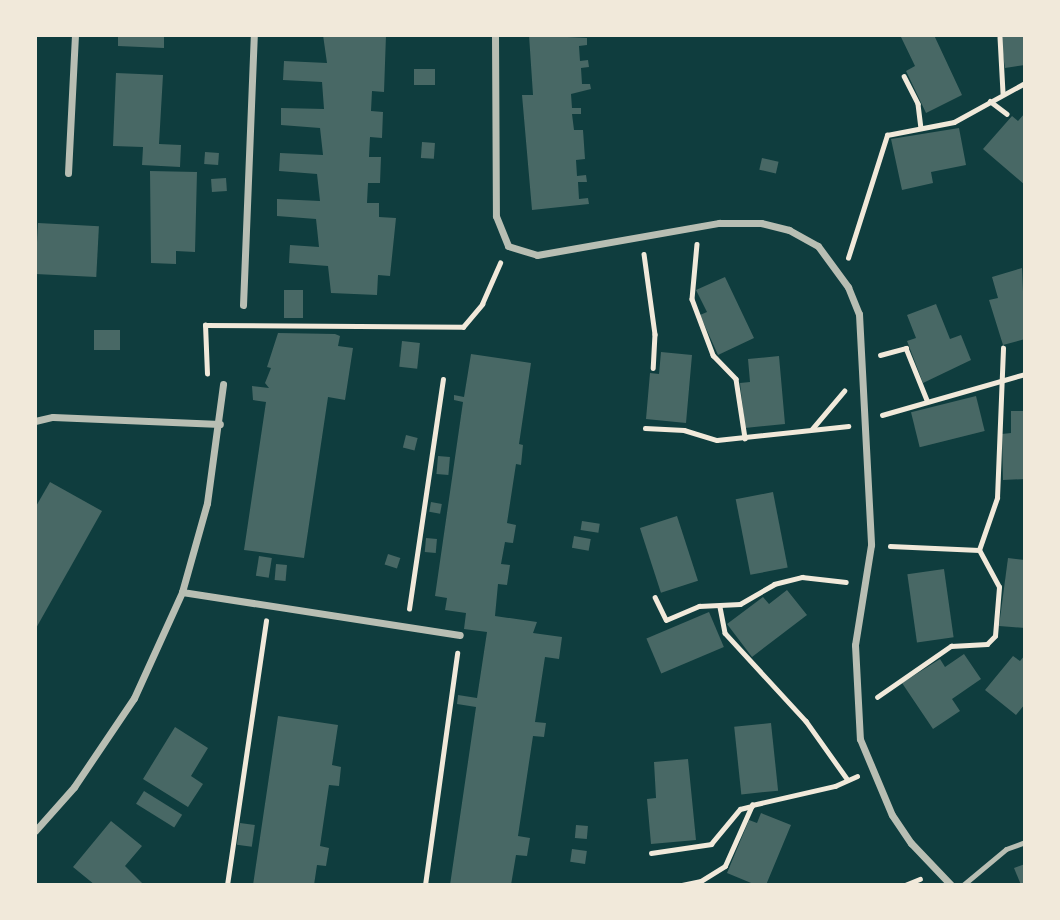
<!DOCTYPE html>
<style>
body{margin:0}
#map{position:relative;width:1060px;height:920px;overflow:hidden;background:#0f3d3e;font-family:Karla,sans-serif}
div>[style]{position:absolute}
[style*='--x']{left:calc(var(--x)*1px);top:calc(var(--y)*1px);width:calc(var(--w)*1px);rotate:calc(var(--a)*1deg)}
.building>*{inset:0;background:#486865;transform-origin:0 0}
.path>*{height:4.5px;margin:-2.25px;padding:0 2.25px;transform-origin:2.25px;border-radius:2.25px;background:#f1e9da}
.service>*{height:5px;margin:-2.5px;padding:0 2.5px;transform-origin:2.5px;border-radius:2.5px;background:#b8beb3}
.minor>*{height:7px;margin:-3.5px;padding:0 3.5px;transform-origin:3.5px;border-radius:3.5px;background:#b8beb3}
span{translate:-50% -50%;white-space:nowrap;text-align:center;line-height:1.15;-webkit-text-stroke:5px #f1e9da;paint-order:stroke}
.frame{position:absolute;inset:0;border:37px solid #f1e9da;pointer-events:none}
</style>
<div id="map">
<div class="building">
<i style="clip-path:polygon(118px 35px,164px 35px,164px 48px,118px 46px)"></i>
<i style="clip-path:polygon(323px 35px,386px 35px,384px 92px,372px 91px,371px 111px,383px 112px,382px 138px,370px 137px,369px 157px,381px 157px,380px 183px,368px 183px,367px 203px,379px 203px,379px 217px,396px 218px,390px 276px,378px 275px,377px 295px,331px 293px,328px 266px,289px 263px,290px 245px,319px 247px,316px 219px,277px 216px,277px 199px,320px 201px,317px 174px,279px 171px,280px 153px,323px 155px,320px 128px,281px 125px,281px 108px,324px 109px,322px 82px,283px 80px,284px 61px,327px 63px)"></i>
<i style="clip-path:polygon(529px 35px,587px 38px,587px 45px,579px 46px,580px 61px,588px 60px,589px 67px,581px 68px,582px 84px,590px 84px,591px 89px,571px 94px,572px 108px,581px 108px,581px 114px,572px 114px,574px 130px,583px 130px,585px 159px,576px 160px,577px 176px,586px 175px,587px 182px,578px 182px,579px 199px,588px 198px,589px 204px,532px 210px,522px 95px,533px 95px)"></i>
<i style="clip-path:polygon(906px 35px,934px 35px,962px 95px,926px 113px,906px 71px,915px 66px,901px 37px)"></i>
<i style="clip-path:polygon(1000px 35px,1025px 35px,1025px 65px,1005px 68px)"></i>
<i style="left:414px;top:69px;width:21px;height:16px"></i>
<i style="clip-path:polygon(116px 73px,163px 75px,159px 144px,181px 145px,180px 167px,142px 165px,143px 147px,113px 146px)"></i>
<i style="clip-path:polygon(1025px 113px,1025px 185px,983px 149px,1012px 116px,1018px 121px)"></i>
<i style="clip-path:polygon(959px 128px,966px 165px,931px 172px,933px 183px,902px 190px,891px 139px)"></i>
<i style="left:422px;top:142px;width:13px;height:16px;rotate:4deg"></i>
<i style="left:205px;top:152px;width:14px;height:12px;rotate:4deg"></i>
<i style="left:762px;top:158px;width:17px;height:12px;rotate:13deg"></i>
<i style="clip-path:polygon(150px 171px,197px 172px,195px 252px,176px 251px,176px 264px,151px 263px)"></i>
<i style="left:226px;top:178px;width:13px;height:15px;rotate:86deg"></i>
<i style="left:38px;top:223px;width:61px;height:51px;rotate:3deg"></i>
<i style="clip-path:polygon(1022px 268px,1025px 339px,1003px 345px,989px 300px,998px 298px,992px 277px)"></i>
<i style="clip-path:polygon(725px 277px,754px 338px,718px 355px,700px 315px,707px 312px,696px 290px)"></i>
<i style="left:284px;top:290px;width:19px;height:28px"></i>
<i style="clip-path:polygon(936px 304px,950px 339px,961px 335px,971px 360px,923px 383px,907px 341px,916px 338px,907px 315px)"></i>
<i style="left:94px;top:330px;width:26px;height:20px"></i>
<i style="clip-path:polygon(278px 333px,335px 334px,340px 336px,338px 346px,353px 348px,345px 400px,328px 397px,304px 558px,244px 550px,266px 402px,253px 400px,252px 386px,269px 388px,265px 383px,271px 368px,267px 367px)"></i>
<i style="left:402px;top:341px;width:18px;height:26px;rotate:6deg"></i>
<i style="clip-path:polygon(661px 352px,692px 355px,686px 423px,646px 419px,650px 373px,659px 374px)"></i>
<i style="clip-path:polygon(471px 354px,531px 363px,519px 444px,523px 445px,521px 465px,516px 464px,507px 523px,516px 525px,513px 543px,505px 542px,501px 564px,510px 565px,507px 585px,498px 584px,495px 616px,537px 622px,533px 633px,562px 637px,559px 659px,545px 657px,535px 722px,546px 723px,544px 737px,533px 736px,518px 836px,530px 838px,527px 856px,516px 855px,511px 885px,450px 885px,476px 707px,457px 704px,458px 695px,477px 698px,487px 632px,464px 629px,466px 613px,445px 610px,447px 598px,435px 596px,463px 402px,454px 400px,454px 395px,464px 397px)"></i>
<i style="clip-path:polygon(779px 356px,785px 424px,745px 428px,740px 383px,750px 382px,748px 359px)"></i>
<i style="left:976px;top:396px;width:36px;height:67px;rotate:76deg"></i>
<i style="clip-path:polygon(1011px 411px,1025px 411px,1025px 479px,1003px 480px,1002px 434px,1011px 433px)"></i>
<i style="left:406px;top:435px;width:12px;height:13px;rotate:14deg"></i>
<i style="left:438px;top:456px;width:12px;height:18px;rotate:5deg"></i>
<i style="clip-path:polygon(50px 482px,102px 511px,35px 630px,35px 508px)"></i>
<i style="left:773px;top:492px;width:77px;height:38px;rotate:79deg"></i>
<i style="left:431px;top:502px;width:11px;height:10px;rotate:10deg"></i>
<i style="left:677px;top:516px;width:68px;height:39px;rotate:72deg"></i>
<i style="left:582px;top:521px;width:18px;height:9px;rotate:9deg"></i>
<i style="left:574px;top:536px;width:17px;height:12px;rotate:10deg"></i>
<i style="left:426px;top:538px;width:11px;height:14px;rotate:5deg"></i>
<i style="left:388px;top:554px;width:13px;height:11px;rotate:18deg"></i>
<i style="left:259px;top:556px;width:13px;height:20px;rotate:9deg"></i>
<i style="clip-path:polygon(1008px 558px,1025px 560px,1025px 628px,999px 626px)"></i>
<i style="left:276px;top:564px;width:11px;height:16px;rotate:5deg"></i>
<i style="left:944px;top:569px;width:69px;height:37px;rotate:82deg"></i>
<i style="clip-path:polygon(787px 590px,807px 615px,752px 657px,727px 624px,763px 597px,769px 604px)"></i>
<i style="left:709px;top:612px;width:38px;height:68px;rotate:67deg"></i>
<i style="clip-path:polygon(964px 654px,981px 679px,952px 699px,960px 711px,933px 729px,902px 683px,940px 659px,945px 667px)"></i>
<i style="clip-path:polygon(1025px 655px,1025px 704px,1016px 715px,985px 690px,1013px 656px,1020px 661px)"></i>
<i style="clip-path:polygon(278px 716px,338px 725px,332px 765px,341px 767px,339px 786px,329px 785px,320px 846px,329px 848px,326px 866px,317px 865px,314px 885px,253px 885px)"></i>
<i style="left:771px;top:723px;width:68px;height:37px;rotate:84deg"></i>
<i style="clip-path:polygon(175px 727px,208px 748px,191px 776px,203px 784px,188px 807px,143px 779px)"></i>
<i style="clip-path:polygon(688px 759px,696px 840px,651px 844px,647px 799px,656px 798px,654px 762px)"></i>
<i style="left:144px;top:791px;width:45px;height:15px;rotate:32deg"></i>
<i style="clip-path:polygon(761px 813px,791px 825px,766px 885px,756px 885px,727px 873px,749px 820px,757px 823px)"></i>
<i style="clip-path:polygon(111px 821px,142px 846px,125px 866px,144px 885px,95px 885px,73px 867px)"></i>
<i style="left:240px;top:823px;width:15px;height:22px;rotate:8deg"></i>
<i style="left:576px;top:825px;width:12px;height:13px;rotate:5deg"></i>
<i style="left:572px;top:849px;width:15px;height:13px;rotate:8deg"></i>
<i style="clip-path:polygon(1025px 864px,1025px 885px,1021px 885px,1014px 868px)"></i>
</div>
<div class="path">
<i style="--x:1000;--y:37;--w:56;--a:86.9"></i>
<i style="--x:904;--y:76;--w:31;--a:63"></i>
<i style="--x:918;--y:104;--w:24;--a:83"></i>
<i style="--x:990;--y:101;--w:21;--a:37"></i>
<i style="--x:697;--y:244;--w:55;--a:95.2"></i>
<i style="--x:692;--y:299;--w:60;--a:69.4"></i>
<i style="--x:713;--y:355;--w:33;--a:46"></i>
<i style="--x:736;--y:379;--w:60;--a:81.3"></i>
<i style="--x:644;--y:254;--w:81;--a:82.2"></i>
<i style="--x:655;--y:334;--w:34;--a:93"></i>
<i style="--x:848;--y:258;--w:129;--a:-72.4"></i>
<i style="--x:887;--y:135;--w:68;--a:-11"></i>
<i style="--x:954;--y:122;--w:81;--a:-28.8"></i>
<i style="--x:880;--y:355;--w:27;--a:-15"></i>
<i style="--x:906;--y:348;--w:56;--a:68"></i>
<i style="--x:207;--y:374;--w:49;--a:-92.3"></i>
<i style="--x:205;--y:325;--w:258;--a:0.4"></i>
<i style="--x:463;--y:327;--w:30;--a:-50"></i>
<i style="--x:482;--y:304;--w:45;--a:-66.3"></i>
<i style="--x:882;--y:415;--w:149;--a:-16"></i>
<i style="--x:645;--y:428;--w:39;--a:3"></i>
<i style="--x:684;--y:430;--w:34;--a:17"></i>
<i style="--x:717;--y:440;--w:132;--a:-6.1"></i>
<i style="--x:812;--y:429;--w:50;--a:-49.9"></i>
<i style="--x:890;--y:546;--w:89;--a:2.6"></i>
<i style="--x:655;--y:597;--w:25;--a:64"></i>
<i style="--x:666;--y:620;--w:36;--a:-23"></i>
<i style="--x:699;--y:606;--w:41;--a:-2.8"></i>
<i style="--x:740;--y:604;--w:39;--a:-30"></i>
<i style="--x:774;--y:584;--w:29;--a:-14"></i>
<i style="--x:802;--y:577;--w:44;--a:6.5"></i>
<i style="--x:720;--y:607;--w:26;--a:79"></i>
<i style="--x:725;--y:633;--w:120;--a:47.4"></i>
<i style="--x:806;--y:721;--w:72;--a:54.6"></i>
<i style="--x:409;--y:609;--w:232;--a:-81.6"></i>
<i style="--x:877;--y:697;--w:90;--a:-34.6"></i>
<i style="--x:951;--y:646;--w:36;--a:-3"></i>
<i style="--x:987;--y:644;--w:11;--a:-45"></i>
<i style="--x:995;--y:636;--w:49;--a:-85.3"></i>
<i style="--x:999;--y:587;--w:42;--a:-118.4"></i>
<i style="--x:979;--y:550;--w:55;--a:-70.9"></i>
<i style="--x:997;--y:498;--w:150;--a:-87.7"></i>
<i style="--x:651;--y:853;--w:61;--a:-8.5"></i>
<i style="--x:711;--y:844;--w:45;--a:-50.4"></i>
<i style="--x:740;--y:809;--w:12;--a:-14"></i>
<i style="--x:227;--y:885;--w:267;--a:-81.6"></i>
<i style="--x:425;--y:885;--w:234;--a:-82.1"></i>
<i style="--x:682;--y:885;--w:19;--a:-12"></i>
<i style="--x:701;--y:881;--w:28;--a:-32"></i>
<i style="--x:725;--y:866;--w:67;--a:-66.1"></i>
<i style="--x:752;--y:805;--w:85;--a:-12.9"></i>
<i style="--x:835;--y:786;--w:24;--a:-24"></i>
<i style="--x:905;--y:885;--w:16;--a:-22"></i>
</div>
<div class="service">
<i style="--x:963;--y:885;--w:56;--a:-39.9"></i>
<i style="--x:1006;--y:849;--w:20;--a:-20"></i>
</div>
<div class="minor">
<i style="--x:495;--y:35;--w:181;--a:89.7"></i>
<i style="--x:496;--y:216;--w:32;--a:68"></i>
<i style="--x:508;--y:246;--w:30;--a:17"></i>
<i style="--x:537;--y:255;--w:185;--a:-10"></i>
<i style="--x:719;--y:223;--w:42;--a:0"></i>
<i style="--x:761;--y:223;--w:29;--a:14"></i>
<i style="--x:789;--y:230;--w:33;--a:29"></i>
<i style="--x:818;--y:246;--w:51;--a:53.8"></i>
<i style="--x:848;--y:287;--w:29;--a:68"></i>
<i style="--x:859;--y:314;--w:231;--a:87"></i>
<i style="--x:871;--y:545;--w:101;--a:99.1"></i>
<i style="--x:855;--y:645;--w:94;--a:87"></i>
<i style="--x:860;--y:739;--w:82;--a:67.2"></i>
<i style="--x:892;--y:815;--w:34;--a:56"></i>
<i style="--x:911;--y:843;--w:58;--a:46.4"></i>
<i style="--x:68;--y:173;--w:138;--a:-87.1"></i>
<i style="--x:243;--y:305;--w:270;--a:-87.7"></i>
<i style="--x:35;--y:421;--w:18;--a:-13"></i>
<i style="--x:53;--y:417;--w:167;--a:2.4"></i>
<i style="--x:182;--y:592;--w:281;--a:8.8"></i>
<i style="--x:35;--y:831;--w:59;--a:-48.4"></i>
<i style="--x:74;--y:787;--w:107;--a:-56"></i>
<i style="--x:134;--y:698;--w:116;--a:-65.6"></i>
<i style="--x:182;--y:592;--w:92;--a:-74.3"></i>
<i style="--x:207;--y:503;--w:120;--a:-82.3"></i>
</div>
<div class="frame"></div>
</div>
